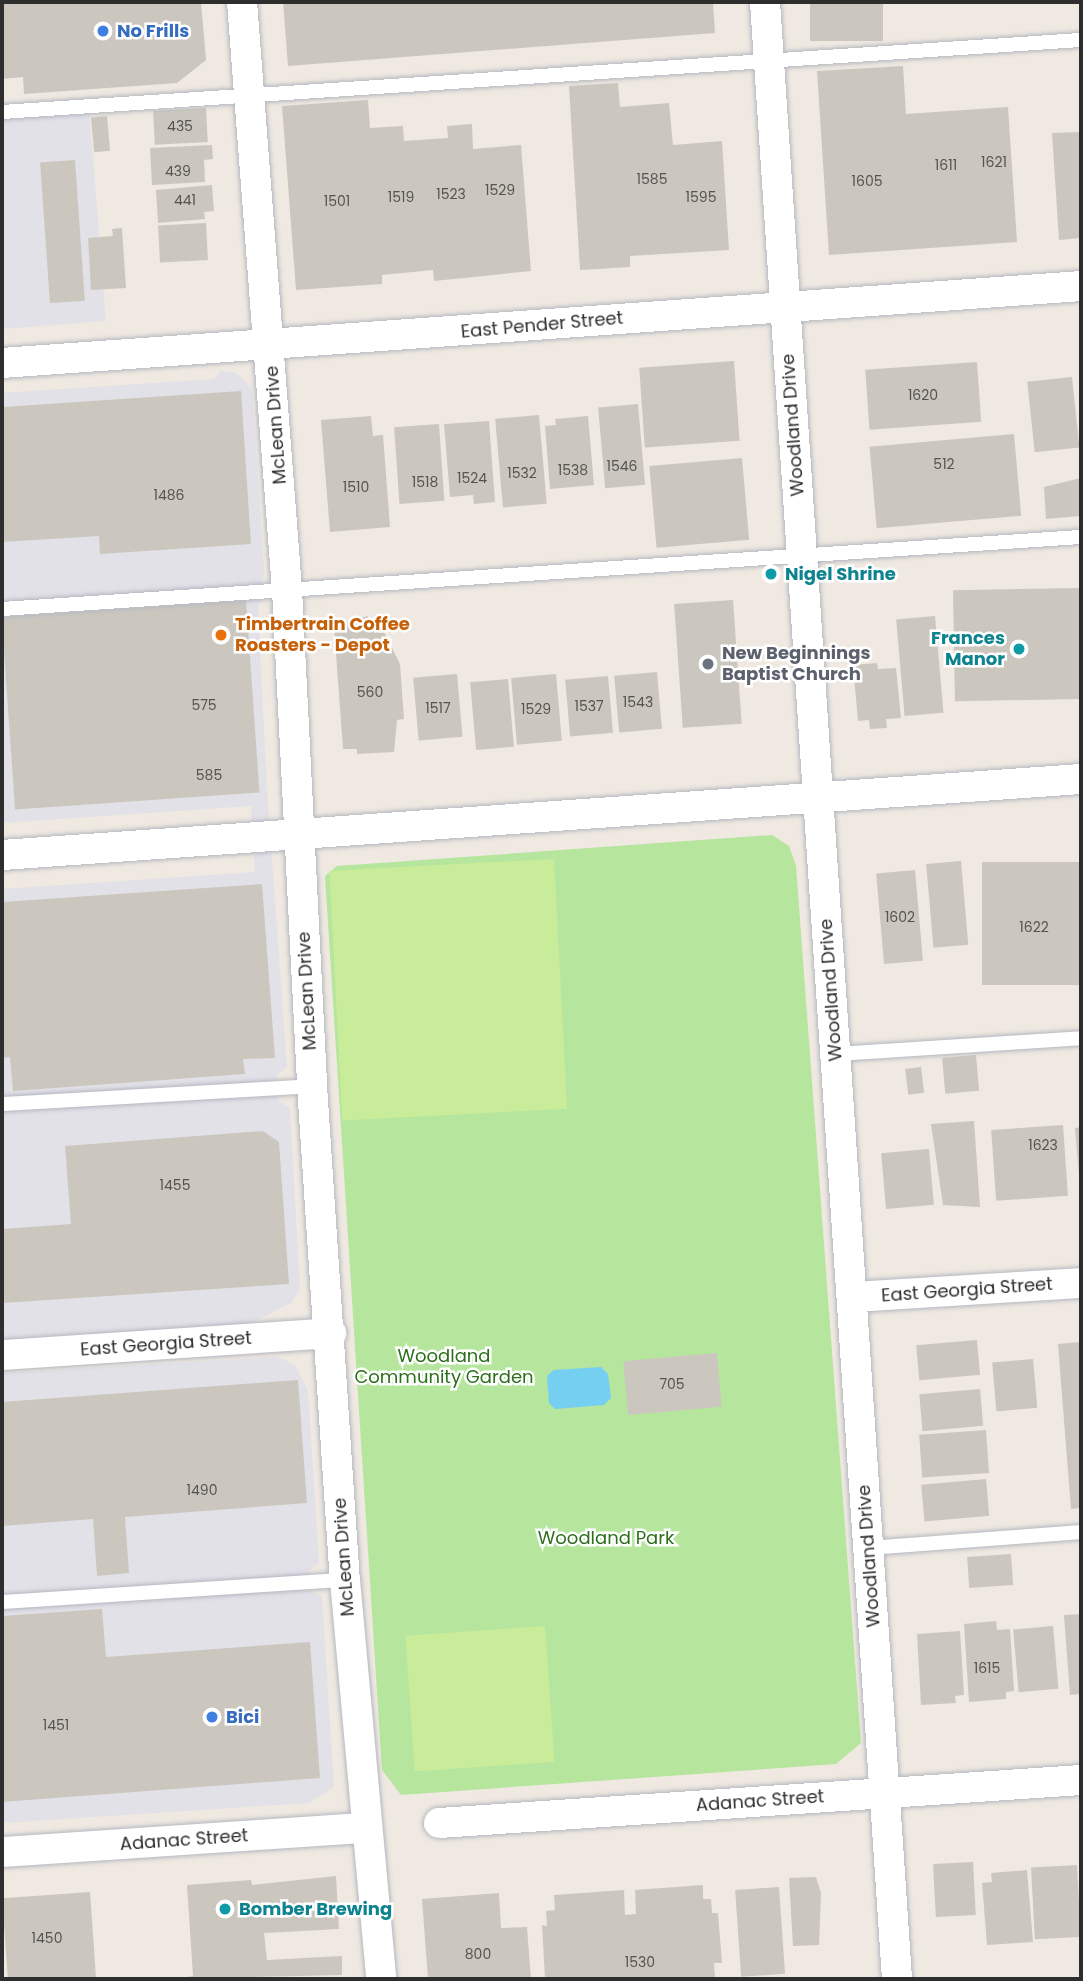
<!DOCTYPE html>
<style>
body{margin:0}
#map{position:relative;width:1083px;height:1981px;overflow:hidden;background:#efe9e1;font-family:Poppins,sans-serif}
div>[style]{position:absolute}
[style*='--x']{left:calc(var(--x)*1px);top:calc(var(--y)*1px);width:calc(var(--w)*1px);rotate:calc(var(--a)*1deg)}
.industrial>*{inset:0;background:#e3e1e8}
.green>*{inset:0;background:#b6e59e}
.pitch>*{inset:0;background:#c9ec9a;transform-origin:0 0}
.water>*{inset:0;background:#75cff0}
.building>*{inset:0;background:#cbc7bf;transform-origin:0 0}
.roads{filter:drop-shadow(0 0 2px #b4b7c1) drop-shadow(0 0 2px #b4b7c1)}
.lane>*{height:14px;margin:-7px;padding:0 7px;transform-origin:7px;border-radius:7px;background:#fff}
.street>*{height:30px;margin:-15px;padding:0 15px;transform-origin:15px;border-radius:15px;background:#fff}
.dots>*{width:19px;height:19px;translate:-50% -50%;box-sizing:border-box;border:4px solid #fff;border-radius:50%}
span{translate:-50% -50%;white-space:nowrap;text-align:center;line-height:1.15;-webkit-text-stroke:5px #fff;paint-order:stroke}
.number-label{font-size:14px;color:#555452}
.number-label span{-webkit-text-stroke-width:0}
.shop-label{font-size:18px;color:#366cbe;font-weight:700}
.left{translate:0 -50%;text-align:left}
.street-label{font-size:18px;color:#2e2e2e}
.culture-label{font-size:18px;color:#0d838f;font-weight:700}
.right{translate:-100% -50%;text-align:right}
.food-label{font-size:18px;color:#c56008;font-weight:700}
.worship-label{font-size:18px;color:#5b616d;font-weight:700}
.park-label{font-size:18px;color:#2c6e1b}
.frame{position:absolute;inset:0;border:4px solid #2e2e2e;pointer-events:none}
</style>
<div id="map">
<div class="industrial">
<i style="clip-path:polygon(89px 106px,106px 321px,2px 329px,2px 111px)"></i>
<i style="clip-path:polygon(221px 371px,235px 372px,252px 388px,264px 570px,258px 611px,267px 789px,287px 1067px,276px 1076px,278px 1100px,290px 1108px,300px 1289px,291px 1303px,247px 1325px,2px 1341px,2px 889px,255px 872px,251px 806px,2px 823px,2px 393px,214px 379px)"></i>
<i style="clip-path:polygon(277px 1357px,294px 1364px,308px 1390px,319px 1563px,308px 1571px,311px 1592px,322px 1596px,334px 1787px,309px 1803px,2px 1823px,2px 1373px)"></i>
</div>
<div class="green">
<i style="clip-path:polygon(772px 835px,789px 846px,796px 866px,861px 1743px,836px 1764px,401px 1795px,382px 1770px,325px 876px,337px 866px)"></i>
</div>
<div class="pitch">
<i style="left:554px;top:859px;width:250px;height:225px;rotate:87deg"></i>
<i style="left:545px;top:1626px;width:136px;height:140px;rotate:86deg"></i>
</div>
<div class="water">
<i style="clip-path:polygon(601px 1367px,608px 1374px,611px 1398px,604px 1405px,555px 1409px,549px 1403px,547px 1376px,554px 1370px)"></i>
</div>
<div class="building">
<i style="clip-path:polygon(2px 2px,201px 2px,206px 60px,177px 83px,24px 94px,23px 77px,2px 79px)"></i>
<i style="clip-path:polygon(283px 2px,713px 2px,715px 33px,288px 66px)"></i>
<i style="left:810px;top:2px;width:73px;height:39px"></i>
<i style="clip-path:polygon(903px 66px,906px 114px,1008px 107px,1017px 242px,829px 255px,817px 71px)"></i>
<i style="clip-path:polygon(618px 83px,620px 107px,669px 103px,673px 145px,722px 141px,729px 250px,630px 256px,630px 267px,580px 270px,569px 86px)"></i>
<i style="clip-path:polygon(368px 100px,370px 128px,403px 126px,404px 141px,448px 138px,447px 126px,472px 124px,473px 149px,521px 145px,531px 271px,434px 281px,433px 270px,382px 275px,382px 284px,296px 290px,282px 106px)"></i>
<i style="left:206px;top:108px;width:34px;height:53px;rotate:87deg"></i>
<i style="left:107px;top:116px;width:35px;height:16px;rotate:85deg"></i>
<i style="clip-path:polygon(1081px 132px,1081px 238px,1059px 240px,1052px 133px)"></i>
<i style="clip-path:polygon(212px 145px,213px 159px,204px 160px,205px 182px,152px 185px,150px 148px)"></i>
<i style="left:75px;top:160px;width:141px;height:35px;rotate:86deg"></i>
<i style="clip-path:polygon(212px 185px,214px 211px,204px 212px,205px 219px,158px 223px,156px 190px)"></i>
<i style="left:206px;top:223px;width:37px;height:48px;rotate:87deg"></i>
<i style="clip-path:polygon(122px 228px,126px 288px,91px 290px,88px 238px,113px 236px,112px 229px)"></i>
<i style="left:734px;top:361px;width:80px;height:95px;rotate:86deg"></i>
<i style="left:977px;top:362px;width:60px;height:112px;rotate:86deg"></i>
<i style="left:1072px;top:377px;width:71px;height:45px;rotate:84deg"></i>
<i style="clip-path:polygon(241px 391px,251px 544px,100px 554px,99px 536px,2px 542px,2px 407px)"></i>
<i style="left:638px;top:404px;width:81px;height:40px;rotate:85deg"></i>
<i style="left:539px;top:415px;width:89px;height:44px;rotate:85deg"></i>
<i style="clip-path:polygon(371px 416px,373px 436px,383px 435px,390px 527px,330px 532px,321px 420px)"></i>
<i style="clip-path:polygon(588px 416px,594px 485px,550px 489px,545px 426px,556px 425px,555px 419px)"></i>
<i style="clip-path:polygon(489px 421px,495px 502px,474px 504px,473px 495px,450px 497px,444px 424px)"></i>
<i style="left:439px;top:424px;width:77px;height:45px;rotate:86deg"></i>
<i style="left:1014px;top:434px;width:82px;height:145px;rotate:85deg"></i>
<i style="left:742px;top:458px;width:82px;height:93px;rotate:85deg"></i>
<i style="clip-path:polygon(1081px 478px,1081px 516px,1046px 519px,1044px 487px)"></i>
<i style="left:1080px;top:588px;width:111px;height:127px;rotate:89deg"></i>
<i style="left:246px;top:600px;width:193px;height:245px;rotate:86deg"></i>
<i style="left:733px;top:600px;width:124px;height:59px;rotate:86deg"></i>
<i style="clip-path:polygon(368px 616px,369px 630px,383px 630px,400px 664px,404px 719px,397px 720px,394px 752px,357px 754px,357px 749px,343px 749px,334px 626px)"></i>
<i style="left:935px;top:616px;width:97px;height:39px;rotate:85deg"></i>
<i style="clip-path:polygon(877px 663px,878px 669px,896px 668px,901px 718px,886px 719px,887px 728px,870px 729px,869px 720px,858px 721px,853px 665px)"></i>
<i style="left:657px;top:672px;width:57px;height:43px;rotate:85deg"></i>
<i style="left:457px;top:674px;width:63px;height:44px;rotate:85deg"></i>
<i style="left:556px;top:674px;width:67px;height:45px;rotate:85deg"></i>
<i style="left:608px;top:676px;width:57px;height:43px;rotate:85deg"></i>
<i style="left:508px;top:679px;width:68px;height:38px;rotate:85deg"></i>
<i style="left:961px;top:861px;width:84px;height:35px;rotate:85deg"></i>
<i style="left:1081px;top:862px;width:123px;height:99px;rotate:90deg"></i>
<i style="left:915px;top:870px;width:91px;height:39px;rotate:85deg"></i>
<i style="clip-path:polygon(262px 884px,275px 1058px,243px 1059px,245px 1074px,13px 1091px,10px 1057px,2px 1058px,2px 902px)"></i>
<i style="left:976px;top:1055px;width:36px;height:34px;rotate:85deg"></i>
<i style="left:921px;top:1067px;width:26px;height:16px;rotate:83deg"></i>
<i style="clip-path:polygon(974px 1121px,980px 1207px,943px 1205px,931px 1124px)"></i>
<i style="left:1063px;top:1125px;width:71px;height:72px;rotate:86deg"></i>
<i style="clip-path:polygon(1081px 1127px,1081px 1174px,1079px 1175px,1075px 1128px)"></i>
<i style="clip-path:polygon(263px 1131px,279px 1142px,289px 1284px,2px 1303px,2px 1229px,71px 1224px,65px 1146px)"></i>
<i style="left:929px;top:1149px;width:56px;height:48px;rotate:85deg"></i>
<i style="left:977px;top:1340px;width:35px;height:61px;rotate:85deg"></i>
<i style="clip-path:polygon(1081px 1342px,1081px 1508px,1071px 1509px,1058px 1344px)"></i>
<i style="left:717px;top:1353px;width:54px;height:94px;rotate:85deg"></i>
<i style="left:1033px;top:1359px;width:49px;height:41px;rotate:85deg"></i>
<i style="clip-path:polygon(298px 1380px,307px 1503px,125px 1517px,129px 1573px,97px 1576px,93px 1519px,2px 1526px,2px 1402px)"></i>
<i style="left:980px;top:1389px;width:37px;height:61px;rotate:85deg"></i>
<i style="left:986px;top:1430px;width:43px;height:67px;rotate:86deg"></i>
<i style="left:986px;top:1479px;width:37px;height:65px;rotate:85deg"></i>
<i style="left:1011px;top:1554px;width:31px;height:44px;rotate:86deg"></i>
<i style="clip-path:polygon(102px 1609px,106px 1657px,310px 1642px,320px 1778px,2px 1802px,2px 1616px)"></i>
<i style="clip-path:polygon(1081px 1614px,1081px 1694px,1070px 1695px,1064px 1615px)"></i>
<i style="clip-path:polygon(996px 1621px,997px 1630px,1010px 1629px,1014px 1691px,1006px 1692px,1006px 1699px,969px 1702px,964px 1624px)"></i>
<i style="left:1053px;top:1626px;width:63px;height:40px;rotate:85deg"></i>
<i style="clip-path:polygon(960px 1631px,964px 1695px,955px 1696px,956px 1703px,921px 1705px,917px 1634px)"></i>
<i style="left:973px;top:1862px;width:53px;height:40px;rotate:87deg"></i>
<i style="left:1077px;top:1865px;width:72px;height:46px;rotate:87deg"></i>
<i style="clip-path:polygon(1027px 1870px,1033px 1942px,987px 1945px,982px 1883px,992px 1882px,991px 1873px)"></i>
<i style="clip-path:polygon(336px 1876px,339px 1929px,264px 1933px,267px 1960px,342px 1956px,342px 1975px,173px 1979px,193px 1976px,187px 1885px,251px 1880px,252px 1885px)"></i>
<i style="clip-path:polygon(816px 1877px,821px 1893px,819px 1945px,793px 1946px,789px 1878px)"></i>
<i style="clip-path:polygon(703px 1885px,703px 1899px,711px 1899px,712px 1913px,718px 1913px,722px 1963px,714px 1963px,715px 1977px,545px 1979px,542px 1925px,547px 1926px,546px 1911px,555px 1910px,554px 1895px,624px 1890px,625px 1915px,636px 1914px,635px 1890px)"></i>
<i style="left:779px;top:1887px;width:87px;height:44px;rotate:86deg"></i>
<i style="left:90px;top:1892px;width:87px;height:88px;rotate:86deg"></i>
<i style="clip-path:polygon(499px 1893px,501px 1928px,527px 1927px,531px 1979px,428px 1979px,422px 1899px)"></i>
</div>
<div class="roads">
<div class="lane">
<i style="--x:2;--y:112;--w:1081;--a:-3.82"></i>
<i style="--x:2;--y:609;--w:1081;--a:-3.82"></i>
<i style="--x:836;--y:1054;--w:246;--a:-3.7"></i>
<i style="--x:2;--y:1104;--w:311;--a:-3.3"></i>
<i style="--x:869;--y:1548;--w:213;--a:-4.3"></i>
<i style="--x:2;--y:1602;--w:344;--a:-3.7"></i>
</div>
<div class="street">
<i style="--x:242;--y:2;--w:589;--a:85.62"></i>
<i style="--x:287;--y:589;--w:498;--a:87.1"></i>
<i style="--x:312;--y:1086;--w:495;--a:86.2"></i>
<i style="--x:345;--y:1580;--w:401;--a:84.8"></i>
<i style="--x:765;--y:2;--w:1981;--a:86.18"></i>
<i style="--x:2;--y:363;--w:1082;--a:-4.08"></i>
<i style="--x:2;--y:855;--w:1082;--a:-4.03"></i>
<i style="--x:852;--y:1297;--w:229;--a:-3.5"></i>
<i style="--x:2;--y:1355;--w:330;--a:-3.8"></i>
<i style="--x:439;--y:1823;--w:643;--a:-3.83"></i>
<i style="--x:2;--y:1852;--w:365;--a:-3.8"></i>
</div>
</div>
<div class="dots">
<i style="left:103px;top:31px;background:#3f7fe0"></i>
<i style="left:771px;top:574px;background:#0f9aa8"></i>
<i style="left:221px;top:635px;background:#e8710a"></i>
<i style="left:1019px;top:649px;background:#0f9aa8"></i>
<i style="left:708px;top:664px;background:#6b7280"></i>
<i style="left:212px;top:1717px;background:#3f7fe0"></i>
<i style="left:225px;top:1909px;background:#0f9aa8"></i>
</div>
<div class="number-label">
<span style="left:180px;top:126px">435</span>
<span style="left:994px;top:162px">1621</span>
<span style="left:946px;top:165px">1611</span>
<span style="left:178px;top:171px">439</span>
<span style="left:652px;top:179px">1585</span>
<span style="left:867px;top:181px">1605</span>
<span style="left:500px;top:190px">1529</span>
<span style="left:451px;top:194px">1523</span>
<span style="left:401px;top:197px">1519</span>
<span style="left:701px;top:197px">1595</span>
<span style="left:185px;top:200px">441</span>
<span style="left:337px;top:201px">1501</span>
<span style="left:923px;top:395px">1620</span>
<span style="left:944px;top:464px">512</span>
<span style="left:622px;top:466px">1546</span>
<span style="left:573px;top:470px">1538</span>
<span style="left:522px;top:473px">1532</span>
<span style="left:472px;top:478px">1524</span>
<span style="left:425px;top:482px">1518</span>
<span style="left:356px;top:487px">1510</span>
<span style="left:169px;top:495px">1486</span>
<span style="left:370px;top:692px">560</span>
<span style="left:638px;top:702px">1543</span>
<span style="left:204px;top:705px">575</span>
<span style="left:589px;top:706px">1537</span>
<span style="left:438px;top:708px">1517</span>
<span style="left:536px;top:709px">1529</span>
<span style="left:209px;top:775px">585</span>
<span style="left:900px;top:917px">1602</span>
<span style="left:1034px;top:927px">1622</span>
<span style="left:1043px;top:1145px">1623</span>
<span style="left:175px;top:1185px">1455</span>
<span style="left:672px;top:1384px">705</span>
<span style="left:202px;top:1490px">1490</span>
<span style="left:987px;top:1668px">1615</span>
<span style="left:56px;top:1725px">1451</span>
<span style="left:47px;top:1938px">1450</span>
<span style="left:478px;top:1954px">800</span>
<span style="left:640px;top:1962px">1530</span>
</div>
<div class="shop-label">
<span class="left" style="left:117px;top:31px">No Frills</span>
<span class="left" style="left:226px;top:1717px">Bici</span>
</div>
<div class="street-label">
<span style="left:542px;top:325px;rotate:-5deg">East Pender Street</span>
<span style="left:276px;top:425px;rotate:-94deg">McLean Drive</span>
<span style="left:793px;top:425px;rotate:-94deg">Woodland Drive</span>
<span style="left:831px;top:990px;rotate:-94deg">Woodland Drive</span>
<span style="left:307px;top:991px;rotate:-93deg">McLean Drive</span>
<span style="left:967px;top:1290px;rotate:-4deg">East Georgia Street</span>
<span style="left:166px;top:1344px;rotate:-4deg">East Georgia Street</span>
<span style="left:869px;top:1556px;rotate:-94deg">Woodland Drive</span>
<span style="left:344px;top:1557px;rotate:-94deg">McLean Drive</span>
<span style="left:760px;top:1801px;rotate:-4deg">Adanac Street</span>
<span style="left:184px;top:1840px;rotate:-4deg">Adanac Street</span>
</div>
<div class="culture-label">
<span class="left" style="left:785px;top:574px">Nigel Shrine</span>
<span class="right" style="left:1005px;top:649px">Frances<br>Manor</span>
<span class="left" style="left:239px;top:1909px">Bomber Brewing</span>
</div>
<div class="food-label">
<span class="left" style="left:235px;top:635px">Timbertrain Coffee<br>Roasters - Depot</span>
</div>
<div class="worship-label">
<span class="left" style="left:722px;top:664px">New Beginnings<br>Baptist Church</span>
</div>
<div class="park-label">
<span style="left:444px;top:1367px">Woodland<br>Community Garden</span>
<span style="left:606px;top:1538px">Woodland Park</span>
</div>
<div class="frame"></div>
</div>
